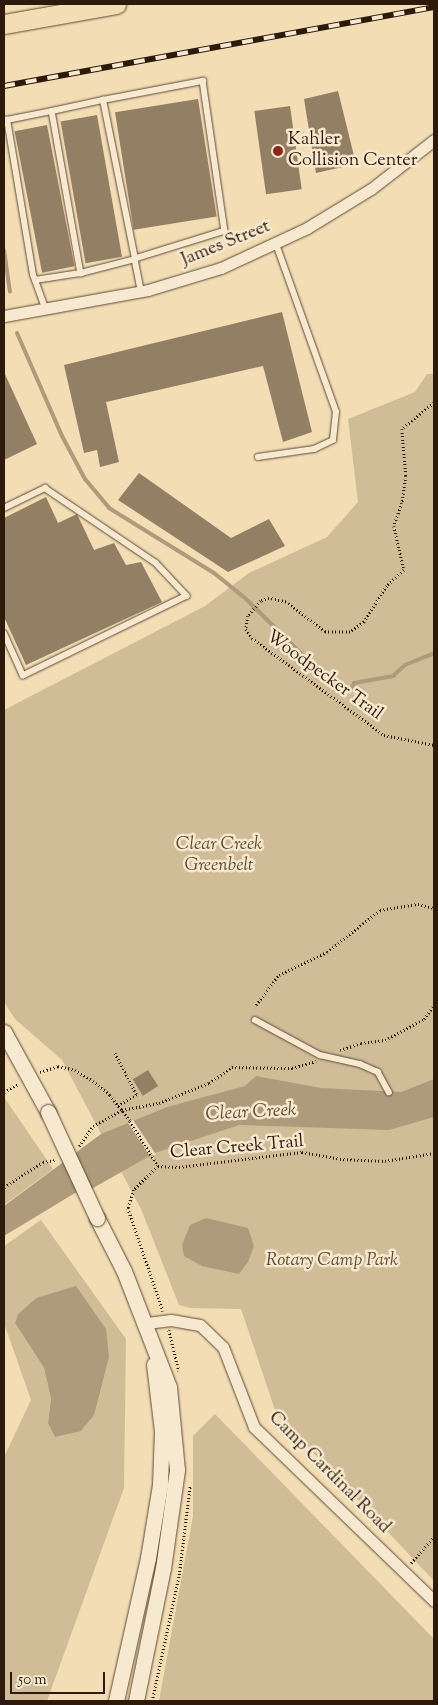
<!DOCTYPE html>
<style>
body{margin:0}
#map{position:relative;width:438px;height:1705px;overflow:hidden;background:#f2ddb5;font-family:"Sorts Mill Goudy",serif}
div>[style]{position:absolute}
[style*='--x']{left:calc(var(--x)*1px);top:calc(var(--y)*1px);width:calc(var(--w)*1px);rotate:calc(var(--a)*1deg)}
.green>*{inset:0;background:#d1bc98}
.water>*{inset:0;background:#af9b7b}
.pier>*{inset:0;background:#f2ddb5}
.stream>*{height:4px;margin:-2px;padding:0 2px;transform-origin:2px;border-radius:2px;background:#af9b7b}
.building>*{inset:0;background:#937f63;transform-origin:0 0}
.path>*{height:2.5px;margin-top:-1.25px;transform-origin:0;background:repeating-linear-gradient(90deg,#2d1a0b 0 1px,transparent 0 3.5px)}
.roads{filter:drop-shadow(0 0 1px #5e4b36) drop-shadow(0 0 1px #5e4b36)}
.service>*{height:5.5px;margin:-2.75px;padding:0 2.75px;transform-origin:2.75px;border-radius:2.75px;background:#f7e9cf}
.minor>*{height:11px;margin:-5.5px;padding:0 5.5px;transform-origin:5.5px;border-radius:5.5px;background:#f7e9cf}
.tertiary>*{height:15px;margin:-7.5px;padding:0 7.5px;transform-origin:7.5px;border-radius:7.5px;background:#f7e9cf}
.primary>*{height:19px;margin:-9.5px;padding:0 9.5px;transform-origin:9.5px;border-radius:9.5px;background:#f2ddb5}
.rail>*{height:5.5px;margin-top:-2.75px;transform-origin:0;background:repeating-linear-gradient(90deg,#f7e9cf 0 11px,#2d1a0b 0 22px);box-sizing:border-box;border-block:1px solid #2d1a0b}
.bridges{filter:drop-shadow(0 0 1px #5e4b36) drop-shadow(0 0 1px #5e4b36)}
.tertiary-bridge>*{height:15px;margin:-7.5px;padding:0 7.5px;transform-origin:7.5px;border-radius:7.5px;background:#f7e9cf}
.dots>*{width:14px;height:14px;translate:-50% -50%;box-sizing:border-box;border:2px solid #f7e9cf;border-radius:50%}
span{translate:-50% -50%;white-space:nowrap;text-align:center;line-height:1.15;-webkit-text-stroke:5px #f7e9cf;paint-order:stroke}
.poi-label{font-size:18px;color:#2d1a0b}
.left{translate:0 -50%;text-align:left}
.street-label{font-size:18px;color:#2d1a0b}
.park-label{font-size:18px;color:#5e4b35;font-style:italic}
.water-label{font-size:19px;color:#614e38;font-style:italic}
.frame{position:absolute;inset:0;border:5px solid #2d1a0b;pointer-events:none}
.scale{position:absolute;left:10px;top:1672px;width:95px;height:22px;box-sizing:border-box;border:2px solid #2d1a0b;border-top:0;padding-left:6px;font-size:15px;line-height:18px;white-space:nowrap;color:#2d1a0b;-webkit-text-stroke:4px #f7e9cf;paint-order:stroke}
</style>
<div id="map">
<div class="green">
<i style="clip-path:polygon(427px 374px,434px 374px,434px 1581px,276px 1413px,241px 1309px,190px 1308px,179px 1305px,141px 1209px,62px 1060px,15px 1019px,4px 1002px,4px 710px,205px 606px,249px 573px,327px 537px,358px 502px,348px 419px,415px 392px)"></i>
<i style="clip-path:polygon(4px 1097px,53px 1169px,4px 1205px)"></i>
<i style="clip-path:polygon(evenodd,41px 1220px,126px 1339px,124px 1488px,47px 1701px,4px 1701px,4px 1457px,31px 1400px,4px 1323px,4px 1246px,41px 1220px,36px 1298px,81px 1431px,48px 1423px,51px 1399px,44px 1368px,15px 1323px,18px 1314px,36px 1298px)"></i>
<i style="clip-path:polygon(215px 1414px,434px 1639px,434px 1701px,159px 1701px,193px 1516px,193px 1436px)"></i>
</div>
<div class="water">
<i style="clip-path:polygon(256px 1076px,321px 1088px,401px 1092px,434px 1079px,434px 1117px,389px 1130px,239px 1125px,155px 1153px,93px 1188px,75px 1193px,4px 1236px,4px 1206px,101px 1134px,167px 1107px,245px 1086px)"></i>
<i style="clip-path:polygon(206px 1218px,248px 1228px,254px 1246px,248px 1262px,239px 1274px,202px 1266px,184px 1256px,182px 1245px,190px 1225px)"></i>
<i style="clip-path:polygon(76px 1286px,106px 1329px,109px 1357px,94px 1415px,81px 1431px,55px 1437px,48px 1423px,51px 1399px,44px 1368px,15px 1323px,18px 1314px,36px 1298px)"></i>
</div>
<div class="pier">
<i style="clip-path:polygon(133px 1120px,155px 1153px,156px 1155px,149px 1155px,128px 1123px)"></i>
</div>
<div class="stream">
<i style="--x:4;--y:250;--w:42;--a:81.9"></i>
<i style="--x:17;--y:333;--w:112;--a:66.4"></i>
<i style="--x:62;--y:436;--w:49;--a:61.9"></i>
<i style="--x:85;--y:479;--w:38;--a:50"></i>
<i style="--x:109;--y:508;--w:123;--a:31.8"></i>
<i style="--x:214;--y:573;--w:38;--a:39"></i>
<i style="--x:244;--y:597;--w:135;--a:44.7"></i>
<i style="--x:340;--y:692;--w:10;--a:-6"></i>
<i style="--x:350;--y:691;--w:9;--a:-63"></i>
<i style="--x:354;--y:683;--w:40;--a:-10"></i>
<i style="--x:393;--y:676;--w:16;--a:-43"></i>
<i style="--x:405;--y:665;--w:31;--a:-22"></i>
</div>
<div class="building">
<i style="clip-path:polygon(338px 91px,356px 164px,316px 173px,304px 99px)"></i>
<i style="left:198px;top:99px;width:119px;height:84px;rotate:81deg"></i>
<i style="left:290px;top:106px;width:84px;height:36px;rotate:82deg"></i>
<i style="left:97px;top:115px;width:144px;height:37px;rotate:80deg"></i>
<i style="left:47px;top:125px;width:144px;height:33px;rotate:79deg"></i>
<i style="clip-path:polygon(282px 312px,312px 432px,283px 442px,263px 366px,106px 402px,119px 462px,100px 467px,97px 450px,84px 453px,64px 365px)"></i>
<i style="clip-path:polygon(4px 372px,37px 444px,4px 460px)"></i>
<i style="clip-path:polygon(139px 473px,231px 538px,269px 519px,285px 546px,228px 572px,118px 500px)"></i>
<i style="clip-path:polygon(46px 497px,58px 523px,77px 514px,94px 550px,114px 543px,126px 565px,141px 562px,162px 602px,26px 665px,4px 617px,4px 518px)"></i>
<i style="left:148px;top:1070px;width:19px;height:18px;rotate:58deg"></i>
</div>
<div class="path">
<i style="--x:434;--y:403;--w:41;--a:140.9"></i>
<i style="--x:402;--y:429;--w:47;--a:85.1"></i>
<i style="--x:406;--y:476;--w:27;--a:98"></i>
<i style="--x:402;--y:503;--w:24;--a:109"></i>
<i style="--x:394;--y:526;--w:45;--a:77.2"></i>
<i style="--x:404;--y:570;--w:23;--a:137"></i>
<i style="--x:387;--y:586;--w:43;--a:122.6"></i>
<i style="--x:364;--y:622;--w:17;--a:144"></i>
<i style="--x:350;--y:632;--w:25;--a:180"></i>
<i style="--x:325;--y:632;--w:49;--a:-142.4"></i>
<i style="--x:286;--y:602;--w:17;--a:-167"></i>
<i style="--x:269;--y:598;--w:9;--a:159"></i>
<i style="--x:261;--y:601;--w:20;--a:131"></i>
<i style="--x:248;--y:616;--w:13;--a:99"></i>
<i style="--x:246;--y:629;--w:11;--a:56"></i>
<i style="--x:252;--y:638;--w:164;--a:36.3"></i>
<i style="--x:384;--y:735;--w:51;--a:11.3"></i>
<i style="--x:256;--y:1005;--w:38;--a:-53"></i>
<i style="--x:279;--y:975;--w:53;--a:-25.6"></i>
<i style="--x:327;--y:952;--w:68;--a:-38.4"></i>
<i style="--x:380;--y:910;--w:38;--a:-9"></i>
<i style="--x:418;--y:904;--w:16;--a:14"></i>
<i style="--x:340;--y:1050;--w:22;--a:-18"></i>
<i style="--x:361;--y:1043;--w:24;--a:-7"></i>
<i style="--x:385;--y:1040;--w:44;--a:-28.3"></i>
<i style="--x:424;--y:1019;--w:17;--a:-54"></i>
<i style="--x:115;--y:1053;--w:47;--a:62.4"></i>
<i style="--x:137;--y:1095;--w:22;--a:150"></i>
<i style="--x:40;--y:1072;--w:19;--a:-18"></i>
<i style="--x:58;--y:1066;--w:17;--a:13"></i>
<i style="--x:75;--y:1070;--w:21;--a:31"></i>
<i style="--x:93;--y:1081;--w:22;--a:39"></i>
<i style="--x:110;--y:1095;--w:33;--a:52"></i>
<i style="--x:130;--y:1121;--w:53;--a:58.1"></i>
<i style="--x:4;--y:1092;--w:16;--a:-30"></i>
<i style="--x:79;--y:1146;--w:24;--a:-55"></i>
<i style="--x:93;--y:1126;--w:33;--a:-29"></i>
<i style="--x:122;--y:1110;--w:38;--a:-11"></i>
<i style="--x:159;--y:1103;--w:54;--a:-21.8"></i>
<i style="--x:209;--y:1083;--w:28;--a:-35"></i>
<i style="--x:232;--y:1067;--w:60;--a:1"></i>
<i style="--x:292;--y:1068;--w:25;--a:-16"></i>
<i style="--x:158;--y:1166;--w:34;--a:135"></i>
<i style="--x:134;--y:1190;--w:19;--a:108"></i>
<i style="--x:128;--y:1208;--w:109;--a:71.2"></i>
<i style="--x:158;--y:1166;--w:21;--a:3"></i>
<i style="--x:179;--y:1167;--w:124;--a:-7"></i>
<i style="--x:302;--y:1152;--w:39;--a:10"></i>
<i style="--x:340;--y:1159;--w:45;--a:2.5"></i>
<i style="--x:385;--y:1161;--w:50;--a:-9.3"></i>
<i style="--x:4;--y:1187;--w:46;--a:-32.7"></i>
<i style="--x:43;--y:1162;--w:12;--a:-9"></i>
<i style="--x:169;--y:1330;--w:42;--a:76.3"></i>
<i style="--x:411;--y:1563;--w:35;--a:-49"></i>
<i style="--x:152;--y:1701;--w:129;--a:-77.9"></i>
<i style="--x:179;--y:1575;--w:90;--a:-83"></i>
</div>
<div class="roads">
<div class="service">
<i style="--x:52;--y:111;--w:165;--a:79.9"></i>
<i style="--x:81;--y:273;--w:56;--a:-14.5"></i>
<i style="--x:135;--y:259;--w:33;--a:79"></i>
<i style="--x:35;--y:280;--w:47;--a:-8.7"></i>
<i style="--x:45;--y:308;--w:35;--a:-110"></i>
<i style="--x:33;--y:275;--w:157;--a:-99.5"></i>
<i style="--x:7;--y:120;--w:46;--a:-11.3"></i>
<i style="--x:52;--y:111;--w:52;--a:-12.2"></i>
<i style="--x:103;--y:100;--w:102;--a:-10.8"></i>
<i style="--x:203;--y:81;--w:152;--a:81.7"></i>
<i style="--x:225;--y:231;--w:94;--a:162.7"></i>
<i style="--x:135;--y:259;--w:162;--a:-101.4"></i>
<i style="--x:258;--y:457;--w:57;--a:-8.1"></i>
<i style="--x:314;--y:449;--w:21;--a:-25"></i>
<i style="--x:333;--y:440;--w:28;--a:-84"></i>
<i style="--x:336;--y:412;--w:178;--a:-109.7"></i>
<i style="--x:4;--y:508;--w:46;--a:-26"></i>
<i style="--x:45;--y:488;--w:134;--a:34"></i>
<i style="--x:156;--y:563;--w:45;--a:46.8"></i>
<i style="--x:187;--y:596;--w:182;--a:154"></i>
<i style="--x:23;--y:676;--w:46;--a:-114.3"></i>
<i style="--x:255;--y:1020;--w:74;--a:28.3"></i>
<i style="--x:320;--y:1055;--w:41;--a:12.7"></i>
<i style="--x:360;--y:1064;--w:20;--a:24"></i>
<i style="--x:378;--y:1072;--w:23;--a:61"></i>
</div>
<div class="minor">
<i style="--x:4;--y:316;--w:146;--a:-10.2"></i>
<i style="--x:148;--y:290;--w:76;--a:-16.8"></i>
<i style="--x:221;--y:268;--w:95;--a:-24.9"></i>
<i style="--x:307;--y:228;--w:75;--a:-31.4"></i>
<i style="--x:371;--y:189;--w:80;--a:-37.9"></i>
<i style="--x:147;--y:1323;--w:24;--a:-7"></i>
<i style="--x:171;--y:1320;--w:29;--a:10"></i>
<i style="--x:200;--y:1325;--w:32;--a:44"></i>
<i style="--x:223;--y:1347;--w:86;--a:68.8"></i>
<i style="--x:254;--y:1427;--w:250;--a:44"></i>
</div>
<div class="tertiary">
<i style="--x:4;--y:1032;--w:91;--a:61.2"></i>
<i style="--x:97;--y:1218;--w:59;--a:63"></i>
<i style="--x:124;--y:1271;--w:124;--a:68.8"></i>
<i style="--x:169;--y:1387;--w:83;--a:84.5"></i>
<i style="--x:177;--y:1470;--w:99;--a:98.1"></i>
<i style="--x:163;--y:1568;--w:136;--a:101.5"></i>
<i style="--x:116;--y:1701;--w:147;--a:-77.4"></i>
<i style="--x:148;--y:1558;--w:74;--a:-80.7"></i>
<i style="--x:160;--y:1485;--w:54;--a:-87.9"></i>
<i style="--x:162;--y:1431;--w:67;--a:-96.8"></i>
</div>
<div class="primary">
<i style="--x:4;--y:24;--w:114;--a:-10.1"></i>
</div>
</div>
<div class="rail">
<i style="--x:4;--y:86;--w:437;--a:-10.4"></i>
</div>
<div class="bridges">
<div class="tertiary-bridge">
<i style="--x:48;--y:1112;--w:117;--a:65.2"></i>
</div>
</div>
<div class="dots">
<i style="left:278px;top:151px;background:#8f2418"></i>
</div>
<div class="poi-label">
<span class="left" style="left:288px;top:151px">Kahler<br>Collision Center</span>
</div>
<div class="street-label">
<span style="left:226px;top:244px;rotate:-22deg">James Street</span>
<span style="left:324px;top:676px;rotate:36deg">Woodpecker Trail</span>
<span style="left:237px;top:1148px;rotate:-5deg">Clear Creek Trail</span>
<span style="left:329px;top:1473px;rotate:45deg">Camp Cardinal Road</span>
</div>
<div class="park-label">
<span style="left:219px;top:856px">Clear Creek<br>Greenbelt</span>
<span style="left:332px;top:1261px">Rotary Camp Park</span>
</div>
<div class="water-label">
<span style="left:251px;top:1113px;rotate:-3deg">Clear Creek</span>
</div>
<div class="frame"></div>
<div class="scale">50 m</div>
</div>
